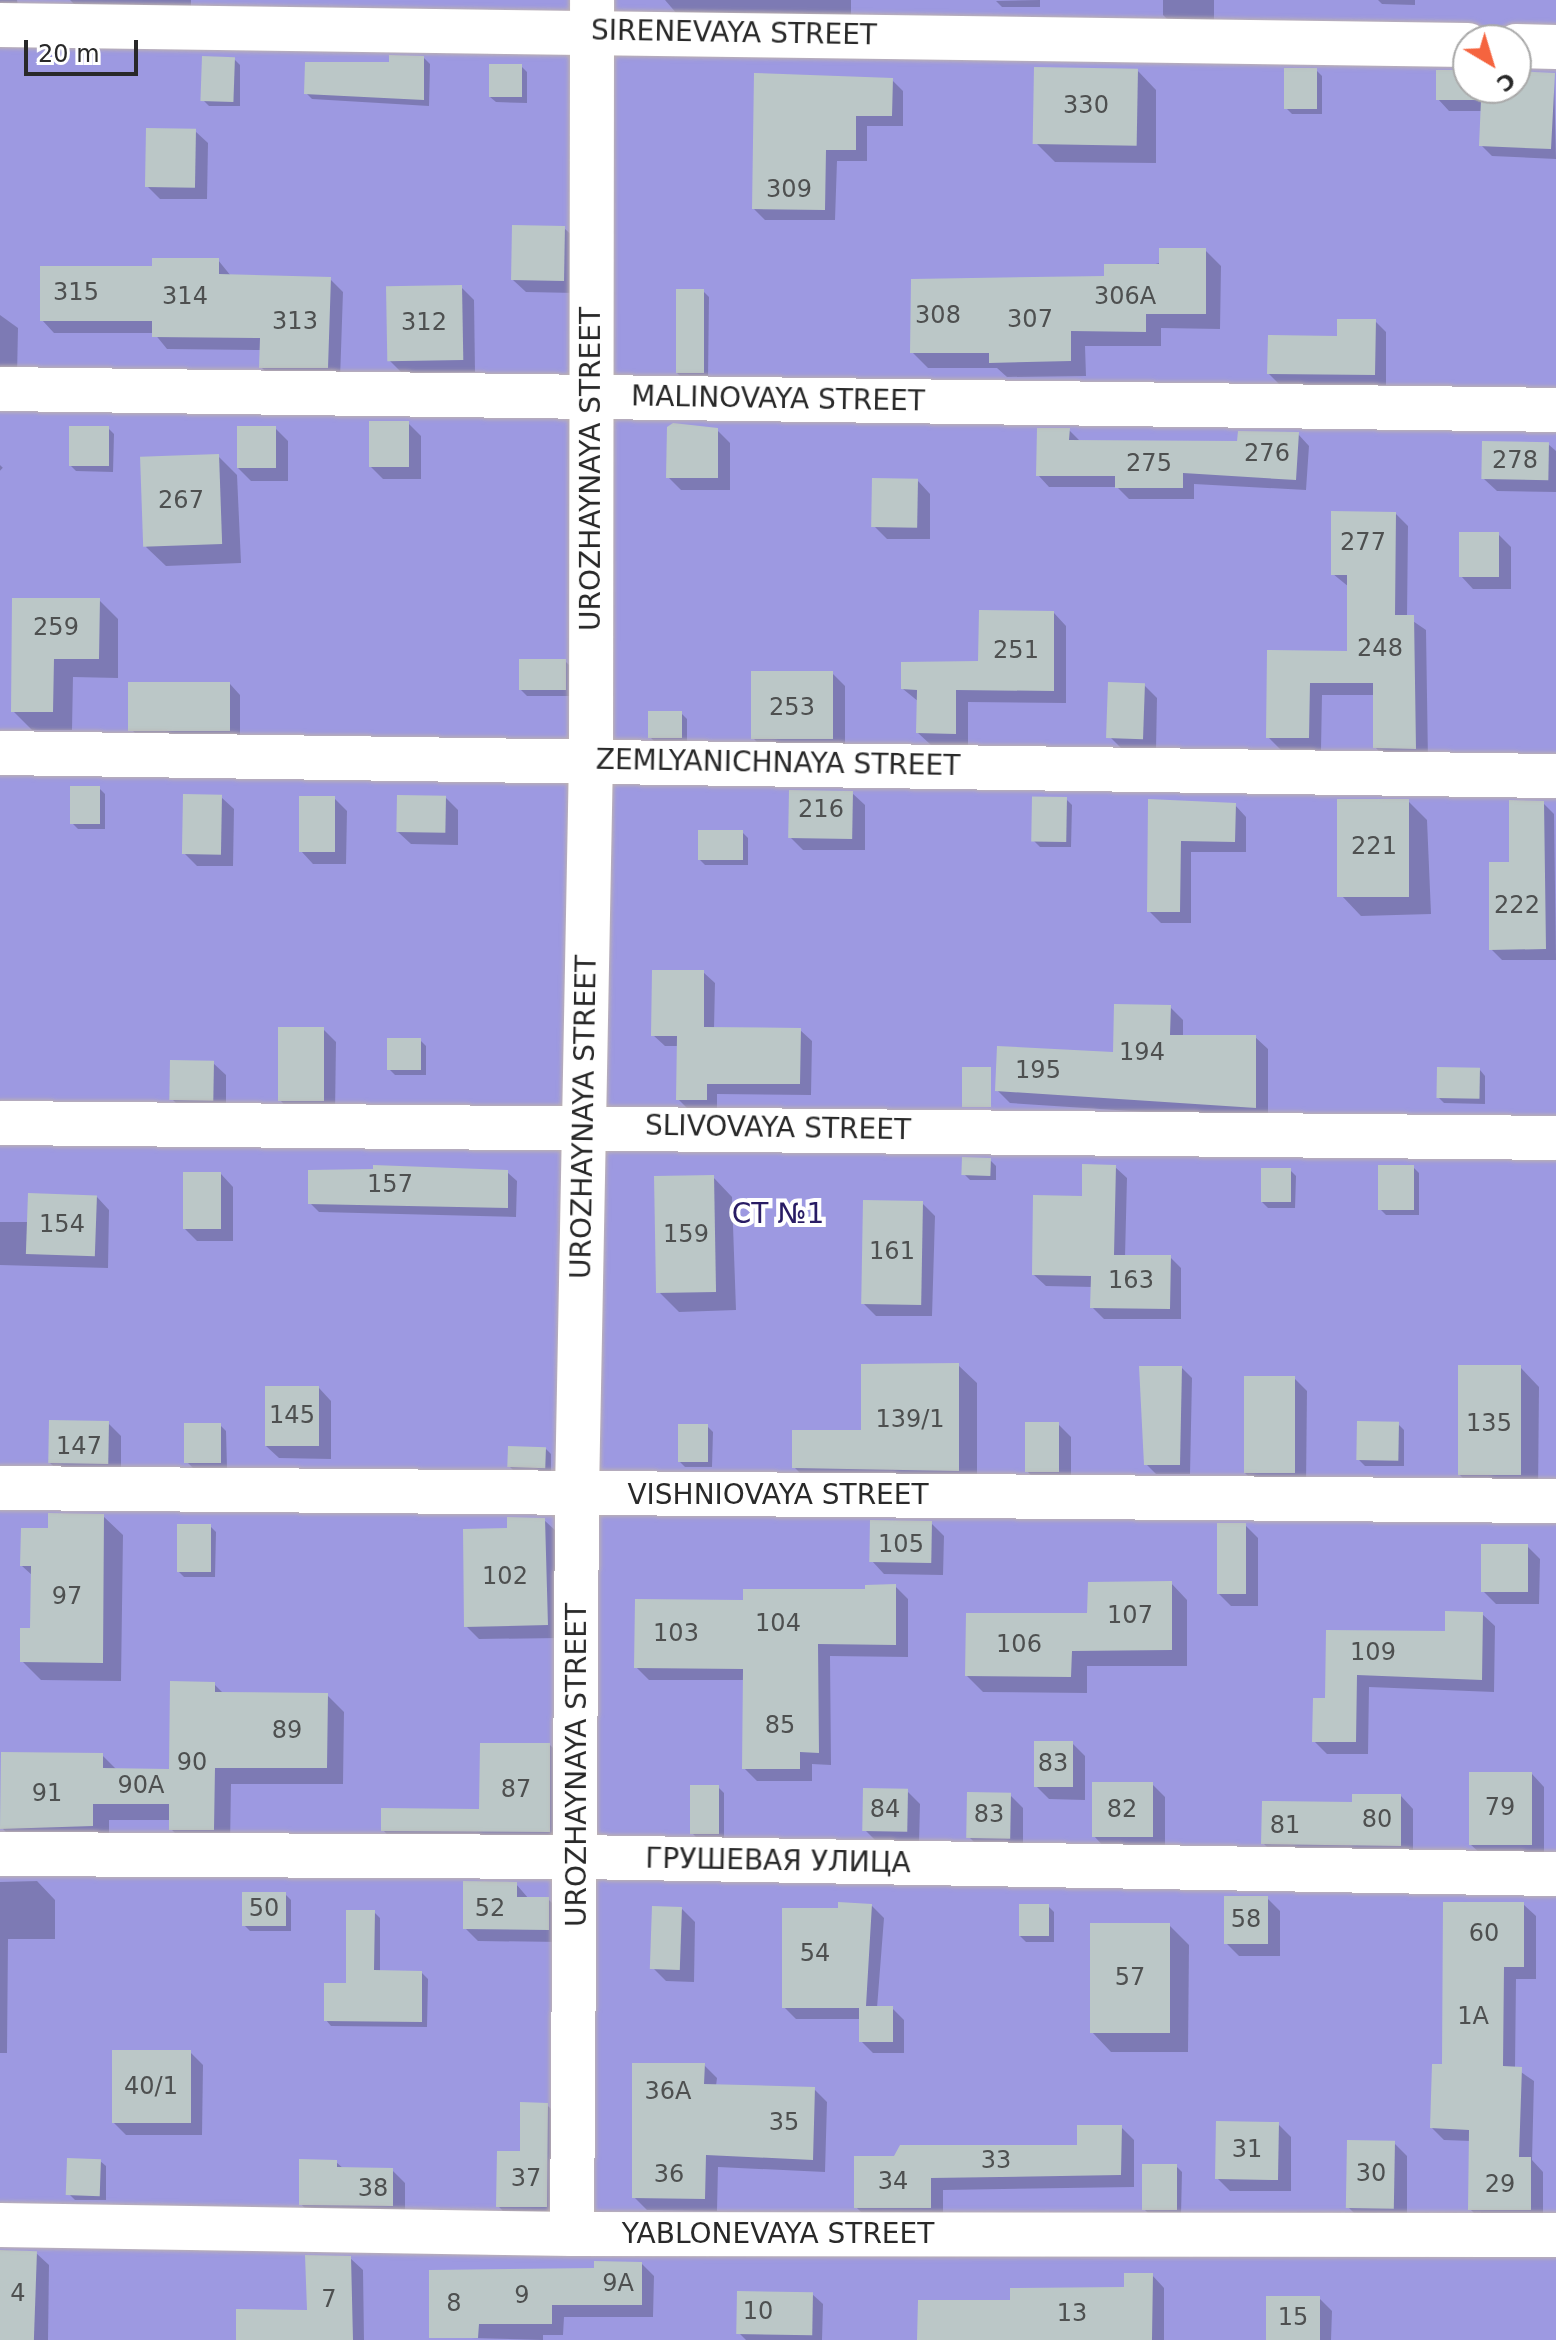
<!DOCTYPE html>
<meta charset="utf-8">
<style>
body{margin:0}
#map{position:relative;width:1556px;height:2340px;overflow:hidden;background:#dcebeb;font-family:"DejaVu Sans",sans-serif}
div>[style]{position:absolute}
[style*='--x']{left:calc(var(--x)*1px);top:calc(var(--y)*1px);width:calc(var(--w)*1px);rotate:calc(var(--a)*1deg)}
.green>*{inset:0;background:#9d99e1}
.shadow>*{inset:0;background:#0003;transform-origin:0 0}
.building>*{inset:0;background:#bbc7c7;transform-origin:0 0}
.roads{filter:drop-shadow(0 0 2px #bdb2af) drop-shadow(0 0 2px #bdb2af)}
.minor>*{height:44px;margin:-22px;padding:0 22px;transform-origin:22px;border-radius:22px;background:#fff}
span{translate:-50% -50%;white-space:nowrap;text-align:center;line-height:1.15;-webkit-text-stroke:8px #fff;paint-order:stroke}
.number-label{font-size:24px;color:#4e5050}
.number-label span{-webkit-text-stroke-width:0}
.street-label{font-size:28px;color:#292929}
.park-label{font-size:28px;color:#291c64}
.north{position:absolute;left:1452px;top:24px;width:80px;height:80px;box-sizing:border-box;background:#fff;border:2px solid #a9a9a9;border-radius:50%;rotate:142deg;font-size:22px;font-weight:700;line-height:32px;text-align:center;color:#292929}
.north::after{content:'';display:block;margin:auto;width:28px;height:36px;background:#f5643f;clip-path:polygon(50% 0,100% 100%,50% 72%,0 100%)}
.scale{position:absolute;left:24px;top:40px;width:114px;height:36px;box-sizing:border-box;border:4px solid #292929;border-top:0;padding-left:10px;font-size:24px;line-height:28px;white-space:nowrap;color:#292929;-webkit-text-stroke:6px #fff;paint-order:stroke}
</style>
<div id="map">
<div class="green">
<i style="clip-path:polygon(evenodd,0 0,1556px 0,1556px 2340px,0 2340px,0 0,1468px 40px,1516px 40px,1516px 88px,1468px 88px,1468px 40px)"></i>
</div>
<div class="shadow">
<i style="clip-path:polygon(0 0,17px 0,18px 6px,0 7px)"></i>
<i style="clip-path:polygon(70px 0,191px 0,191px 14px,83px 13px)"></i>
<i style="clip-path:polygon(665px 0,851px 0,851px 23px,677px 14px)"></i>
<i style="clip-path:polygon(1040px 0,1040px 7px,1002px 7px,996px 1px)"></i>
<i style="clip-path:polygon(1163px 0,1214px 0,1214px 28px,1176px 28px,1163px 15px)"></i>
<i style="clip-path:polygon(1378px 0,1415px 0,1415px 5px,1382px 4px)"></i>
<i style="clip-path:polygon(424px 58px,430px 64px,429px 106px,312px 99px,306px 93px)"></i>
<i style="clip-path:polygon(234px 59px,240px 65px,240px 106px,209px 106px,203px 100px)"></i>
<i style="clip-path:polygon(521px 66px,527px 72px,527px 103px,496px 102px,490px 97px)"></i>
<i style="clip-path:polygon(1137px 70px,1156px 90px,1156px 163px,1055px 162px,1036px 143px)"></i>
<i style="clip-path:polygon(1316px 70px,1322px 76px,1322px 114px,1292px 114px,1286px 108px)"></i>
<i style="clip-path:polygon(1468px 72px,1468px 88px,1516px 88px,1516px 74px,1554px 75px,1556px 159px,1492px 156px,1481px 145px,1483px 111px,1449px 111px,1438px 99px)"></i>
<i style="clip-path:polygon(892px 80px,903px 91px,903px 126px,867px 126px,867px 161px,837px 161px,835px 220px,765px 220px,754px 209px)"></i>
<i style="clip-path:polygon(195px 131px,208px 143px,207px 199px,160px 199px,147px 186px)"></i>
<i style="clip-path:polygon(564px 228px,577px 240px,576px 293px,526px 292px,513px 280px)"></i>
<i style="clip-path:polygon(1205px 250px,1221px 266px,1220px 329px,1161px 328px,1161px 346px,1085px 346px,1086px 376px,1007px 377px,997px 368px,928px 368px,912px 352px,1106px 278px)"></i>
<i style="clip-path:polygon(218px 260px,231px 276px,330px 279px,343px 292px,340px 380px,274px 380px,261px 367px,262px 350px,167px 349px,154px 333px,54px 333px,42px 320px,154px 268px)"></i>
<i style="clip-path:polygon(461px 287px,474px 300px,475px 372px,402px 373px,389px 360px)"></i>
<i style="clip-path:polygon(703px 291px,709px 297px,708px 379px,682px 378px,676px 372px)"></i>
<i style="clip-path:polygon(0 315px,18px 328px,17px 376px,0 378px)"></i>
<i style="clip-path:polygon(1375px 321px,1386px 332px,1386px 385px,1280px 385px,1269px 374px)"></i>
<i style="clip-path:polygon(408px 423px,421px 436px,421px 479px,383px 479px,370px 466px)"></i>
<i style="clip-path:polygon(108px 428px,114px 434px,113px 472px,76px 471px,70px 465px)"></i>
<i style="clip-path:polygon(275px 428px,288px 441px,288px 481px,251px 481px,238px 468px)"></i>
<i style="clip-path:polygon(717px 430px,730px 443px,730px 490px,681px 490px,668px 477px)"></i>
<i style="clip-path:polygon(1069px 430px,1081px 442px,1239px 443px,1298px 434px,1309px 446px,1306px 490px,1194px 484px,1194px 499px,1129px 499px,1117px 487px,1049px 487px,1038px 475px)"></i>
<i style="clip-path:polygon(1548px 444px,1556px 451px,1556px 492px,1497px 491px,1484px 479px)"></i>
<i style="clip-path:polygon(218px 456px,237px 475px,241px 563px,166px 566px,146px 547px)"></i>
<i style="left:0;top:465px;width:4px;height:37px;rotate:45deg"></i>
<i style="clip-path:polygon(918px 481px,930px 494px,930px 539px,887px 539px,874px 526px)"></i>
<i style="clip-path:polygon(1396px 514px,1408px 526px,1407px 617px,1426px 630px,1428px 761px,1387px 760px,1375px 747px,1375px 695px,1322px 695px,1321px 750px,1281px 750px,1268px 737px,1269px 652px,1349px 653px,1349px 587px,1333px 574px)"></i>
<i style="clip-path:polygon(1498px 534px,1511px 547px,1511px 589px,1473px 589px,1461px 576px)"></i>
<i style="clip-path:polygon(99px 600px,118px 619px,118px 678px,73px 677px,72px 730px,32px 730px,13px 711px)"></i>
<i style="clip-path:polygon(1054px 613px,1066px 626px,1066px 703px,968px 702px,968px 746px,931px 745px,918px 733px,919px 702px,903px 689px,980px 663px)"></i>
<i style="clip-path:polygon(565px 661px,571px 667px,571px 696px,527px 696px,521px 690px)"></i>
<i style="clip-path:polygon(832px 673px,845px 686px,845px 752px,766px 751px,753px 738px)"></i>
<i style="clip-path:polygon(230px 684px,240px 695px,240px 741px,140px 738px,129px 727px)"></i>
<i style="clip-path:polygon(1144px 685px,1157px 698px,1156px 750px,1123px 750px,1110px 737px)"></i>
<i style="clip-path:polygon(681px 713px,687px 719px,687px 743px,656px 743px,650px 737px)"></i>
<i style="clip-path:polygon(99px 788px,105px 794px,105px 829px,78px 829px,72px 823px)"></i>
<i style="clip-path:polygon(852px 793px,865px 805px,865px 850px,803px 850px,790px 837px)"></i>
<i style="clip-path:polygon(221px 797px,234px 809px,233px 866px,197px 866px,184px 853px)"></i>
<i style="clip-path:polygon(334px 798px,347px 811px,346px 864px,313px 864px,301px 851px)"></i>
<i style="clip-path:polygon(446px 798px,458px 810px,458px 845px,411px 844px,398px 832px)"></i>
<i style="clip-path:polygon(1066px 799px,1072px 805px,1071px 847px,1040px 847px,1034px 841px)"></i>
<i style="clip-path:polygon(1150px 801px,1235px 805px,1246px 817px,1246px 852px,1191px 852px,1191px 923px,1161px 923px,1149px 911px)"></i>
<i style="clip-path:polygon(1408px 801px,1427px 820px,1431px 914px,1361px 916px,1342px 896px)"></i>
<i style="clip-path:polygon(1543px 803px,1554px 814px,1556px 960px,1502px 960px,1491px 949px,1511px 864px)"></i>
<i style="clip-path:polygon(742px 832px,748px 838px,748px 865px,705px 865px,699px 859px)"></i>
<i style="clip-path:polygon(703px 972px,715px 983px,714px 1029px,800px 1030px,812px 1041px,811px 1095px,717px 1094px,717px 1111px,690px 1111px,678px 1099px,679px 1046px,665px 1046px,653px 1035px)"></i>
<i style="clip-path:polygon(1170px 1007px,1183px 1020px,1183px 1037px,1255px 1037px,1268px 1049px,1268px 1120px,1010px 1103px,997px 1090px,1115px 1054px)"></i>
<i style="clip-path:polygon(323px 1029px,336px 1042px,335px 1113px,292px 1113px,280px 1100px)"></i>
<i style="clip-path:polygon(420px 1040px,426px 1046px,426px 1075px,395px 1075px,389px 1069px)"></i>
<i style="clip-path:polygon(213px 1063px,226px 1075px,226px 1112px,185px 1112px,172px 1099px)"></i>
<i style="clip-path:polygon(1480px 1070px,1485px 1076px,1485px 1104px,1444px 1103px,1438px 1097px)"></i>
<i style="clip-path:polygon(990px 1160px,996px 1166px,996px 1180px,970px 1180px,964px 1174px)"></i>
<i style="clip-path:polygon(1115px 1167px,1127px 1178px,1125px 1257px,1170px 1257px,1181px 1268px,1181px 1319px,1104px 1319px,1092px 1307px,1093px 1287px,1046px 1286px,1034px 1275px,1084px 1198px)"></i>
<i style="clip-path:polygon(1413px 1167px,1419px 1173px,1419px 1215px,1386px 1215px,1380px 1209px)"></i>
<i style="clip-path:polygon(1290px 1170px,1296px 1176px,1295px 1208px,1268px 1208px,1262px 1202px)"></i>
<i style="clip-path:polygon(507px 1172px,517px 1181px,516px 1217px,319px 1212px,310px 1203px)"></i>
<i style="clip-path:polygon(221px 1174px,233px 1187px,233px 1241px,197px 1241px,184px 1228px)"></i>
<i style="clip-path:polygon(713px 1177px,732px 1197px,736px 1310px,679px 1312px,660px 1293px)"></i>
<i style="clip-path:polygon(97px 1197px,109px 1210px,108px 1268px,0 1265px,0 1222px,29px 1222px)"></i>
<i style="clip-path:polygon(922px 1203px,935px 1216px,932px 1316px,876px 1316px,863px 1303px)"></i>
<i style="clip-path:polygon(958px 1365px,977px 1383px,977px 1488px,812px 1485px,794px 1467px,863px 1432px)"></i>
<i style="clip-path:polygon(1520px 1367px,1539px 1387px,1538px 1494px,1478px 1494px,1459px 1474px)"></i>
<i style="clip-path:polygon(1182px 1368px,1192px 1378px,1190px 1474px,1156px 1474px,1146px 1464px)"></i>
<i style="clip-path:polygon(1294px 1378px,1307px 1391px,1306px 1486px,1257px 1485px,1245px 1473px)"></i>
<i style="clip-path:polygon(319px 1388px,331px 1401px,331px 1459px,279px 1458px,266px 1446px)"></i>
<i style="clip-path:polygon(108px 1423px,121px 1436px,121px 1476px,63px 1475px,50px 1463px)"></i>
<i style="clip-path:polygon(1058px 1424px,1071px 1437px,1071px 1484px,1039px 1484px,1027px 1471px)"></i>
<i style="clip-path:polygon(1398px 1424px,1404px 1430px,1404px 1466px,1365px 1466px,1359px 1460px)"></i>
<i style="clip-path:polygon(220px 1425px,226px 1431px,227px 1468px,193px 1468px,187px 1462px)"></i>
<i style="clip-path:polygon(707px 1426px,713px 1432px,712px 1467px,685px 1467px,679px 1461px)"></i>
<i style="clip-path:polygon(546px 1449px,551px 1454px,551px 1473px,515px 1472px,509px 1466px)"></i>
<i style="clip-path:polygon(103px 1516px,123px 1535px,121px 1681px,41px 1680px,22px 1661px,32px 1630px,33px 1576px,22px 1566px,50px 1530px)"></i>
<i style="clip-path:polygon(544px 1520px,557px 1532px,560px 1638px,479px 1639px,466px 1626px,509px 1530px)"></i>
<i style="clip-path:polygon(931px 1523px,944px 1536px,943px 1575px,884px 1574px,872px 1561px)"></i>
<i style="clip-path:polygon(1245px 1525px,1258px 1538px,1258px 1606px,1231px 1606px,1218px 1593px)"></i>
<i style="clip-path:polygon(210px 1526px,216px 1532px,215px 1577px,184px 1577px,178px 1571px)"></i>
<i style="clip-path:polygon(1527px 1546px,1540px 1559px,1539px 1604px,1496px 1604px,1483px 1591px)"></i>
<i style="clip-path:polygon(1171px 1583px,1187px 1600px,1187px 1666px,1087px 1666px,1087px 1693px,983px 1692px,967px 1676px,1089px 1615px)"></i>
<i style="clip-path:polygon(895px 1586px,908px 1599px,908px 1657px,830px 1656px,831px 1765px,812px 1764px,812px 1781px,757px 1781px,744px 1768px,745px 1680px,649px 1680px,636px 1667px,745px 1602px)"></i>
<i style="clip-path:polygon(1482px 1614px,1495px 1626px,1494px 1692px,1369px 1687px,1368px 1754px,1327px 1754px,1314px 1741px,1327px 1700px,1328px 1632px,1447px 1633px)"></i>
<i style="clip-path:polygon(214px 1684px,225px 1695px,327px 1695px,344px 1712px,343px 1784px,231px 1784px,230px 1846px,188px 1846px,171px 1829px,171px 1820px,109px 1820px,109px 1842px,19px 1845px,2px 1828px,102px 1755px,117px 1770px,171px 1771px)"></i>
<i style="clip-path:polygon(1072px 1743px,1085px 1756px,1085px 1800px,1049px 1799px,1036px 1786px)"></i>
<i style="clip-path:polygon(550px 1745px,567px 1762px,566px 1848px,400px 1848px,383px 1830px,481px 1811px)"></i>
<i style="clip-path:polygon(1532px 1774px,1544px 1787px,1544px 1857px,1483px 1856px,1470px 1844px)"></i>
<i style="clip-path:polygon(1152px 1784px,1165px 1797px,1165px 1849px,1106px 1849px,1094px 1836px)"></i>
<i style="clip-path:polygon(718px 1787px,724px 1793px,724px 1840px,698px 1839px,692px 1833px)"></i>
<i style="clip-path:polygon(907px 1791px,920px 1804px,919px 1843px,878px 1843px,865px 1830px)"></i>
<i style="clip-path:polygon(1010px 1795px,1023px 1808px,1023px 1851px,982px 1850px,969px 1837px)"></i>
<i style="clip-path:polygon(1401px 1796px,1413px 1809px,1413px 1858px,1276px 1856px,1263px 1843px,1354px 1804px)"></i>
<i style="clip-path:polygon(37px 1881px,55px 1900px,55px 1939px,8px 1939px,7px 2053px,0 2053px,0 1882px)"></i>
<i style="clip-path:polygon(516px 1884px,529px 1899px,548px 1899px,561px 1912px,561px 1942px,478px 1941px,465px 1928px)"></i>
<i style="clip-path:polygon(285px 1894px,291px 1900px,291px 1931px,250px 1931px,244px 1925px)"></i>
<i style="clip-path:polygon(1267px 1898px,1280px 1911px,1280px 1956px,1239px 1956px,1226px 1943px)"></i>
<i style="clip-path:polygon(1523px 1904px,1536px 1916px,1536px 1979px,1516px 1979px,1515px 2068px,1534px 2081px,1532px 2160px,1543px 2172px,1543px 2222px,1483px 2222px,1470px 2209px,1471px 2141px,1444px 2140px,1432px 2128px,1444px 2067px)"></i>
<i style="clip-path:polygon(872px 1906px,884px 1918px,877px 2008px,892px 2008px,904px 2020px,904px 2053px,873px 2053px,861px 2041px,861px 2019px,796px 2019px,784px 2007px,840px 1910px)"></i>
<i style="clip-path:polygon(1048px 1906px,1054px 1912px,1054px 1942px,1026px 1942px,1020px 1936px)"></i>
<i style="clip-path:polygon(682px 1909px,695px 1922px,694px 1982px,666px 1981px,653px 1968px)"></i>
<i style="clip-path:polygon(374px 1912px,380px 1918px,380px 1972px,422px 1973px,428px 1979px,427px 2027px,331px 2026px,326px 2020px,348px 1985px)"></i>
<i style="clip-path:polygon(1169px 1925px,1189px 1945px,1188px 2052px,1111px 2052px,1092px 2032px)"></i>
<i style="clip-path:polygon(190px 2052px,203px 2065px,202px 2135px,126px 2135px,113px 2122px)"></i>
<i style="clip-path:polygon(704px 2065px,717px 2078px,716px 2086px,814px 2089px,827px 2102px,825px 2172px,718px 2167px,717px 2211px,647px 2210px,634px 2197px)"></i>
<i style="clip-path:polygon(547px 2105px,560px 2118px,559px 2219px,511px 2219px,498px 2206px)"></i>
<i style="clip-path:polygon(1278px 2124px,1291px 2137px,1291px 2191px,1230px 2191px,1217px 2178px)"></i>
<i style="clip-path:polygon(1121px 2127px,1134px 2140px,1134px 2187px,943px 2190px,943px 2220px,869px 2220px,856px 2207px,856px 2158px,1079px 2147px)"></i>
<i style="clip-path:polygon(1394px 2143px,1407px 2156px,1407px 2220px,1361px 2220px,1348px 2207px)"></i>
<i style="clip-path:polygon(100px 2161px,106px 2166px,106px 2200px,75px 2200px,69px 2194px)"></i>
<i style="clip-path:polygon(336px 2162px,344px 2169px,392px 2170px,405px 2183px,405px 2218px,313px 2217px,301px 2204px)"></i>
<i style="clip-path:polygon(1176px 2166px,1182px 2172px,1181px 2215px,1150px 2215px,1144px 2209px)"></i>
<i style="clip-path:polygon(0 2250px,36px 2253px,49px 2265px,48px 2340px,0 2340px)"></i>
<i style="clip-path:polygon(350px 2258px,363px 2270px,364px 2340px,238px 2340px,309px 2312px)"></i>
<i style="clip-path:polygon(642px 2264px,654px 2276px,653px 2317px,564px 2317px,563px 2335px,543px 2335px,543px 2340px,431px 2337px,596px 2270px)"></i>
<i style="clip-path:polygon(1152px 2275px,1164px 2288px,1164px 2340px,919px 2340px,1012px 2302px,1126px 2289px)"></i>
<i style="clip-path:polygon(812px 2294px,823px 2304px,822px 2340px,746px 2340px,739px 2333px)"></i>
<i style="clip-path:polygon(1319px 2298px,1332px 2311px,1331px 2340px,1268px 2340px)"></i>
</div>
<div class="building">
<i style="clip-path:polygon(389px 55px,424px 56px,424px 100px,304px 94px,305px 62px,389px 62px)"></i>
<i style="left:202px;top:56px;width:33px;height:45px;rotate:2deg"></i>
<i style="left:489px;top:64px;width:33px;height:33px"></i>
<i style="left:1034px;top:67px;width:104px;height:77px;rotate:1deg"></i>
<i style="left:1284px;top:68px;width:33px;height:41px"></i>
<i style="clip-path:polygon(1436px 70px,1468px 70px,1468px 88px,1516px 88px,1516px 71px,1555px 73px,1551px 149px,1479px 146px,1481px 100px,1436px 100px)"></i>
<i style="clip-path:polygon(754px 73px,893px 78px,892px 116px,856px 116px,856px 150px,826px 150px,825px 210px,752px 209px)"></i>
<i style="left:146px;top:128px;width:50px;height:59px;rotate:1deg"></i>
<i style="left:512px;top:225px;width:53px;height:55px;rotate:1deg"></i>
<i style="clip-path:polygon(1159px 248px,1206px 248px,1206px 314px,1146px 314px,1146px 332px,1071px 331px,1071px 361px,989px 363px,989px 353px,910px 353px,911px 279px,1104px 276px,1104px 264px,1159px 264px)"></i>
<i style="clip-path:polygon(152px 258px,219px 258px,219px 274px,331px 277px,328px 368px,259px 368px,260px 338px,152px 337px,152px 321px,40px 321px,40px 266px,152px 266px)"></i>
<i style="left:462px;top:285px;width:75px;height:76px;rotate:89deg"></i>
<i style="left:676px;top:289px;width:28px;height:84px"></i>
<i style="clip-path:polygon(1337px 319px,1376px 319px,1375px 375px,1267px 374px,1268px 335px,1337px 336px)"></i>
<i style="left:369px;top:421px;width:40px;height:46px"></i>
<i style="clip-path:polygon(673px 423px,718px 428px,718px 478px,666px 478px,667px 427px)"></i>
<i style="left:69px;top:426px;width:40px;height:40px"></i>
<i style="left:237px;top:426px;width:39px;height:42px"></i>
<i style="clip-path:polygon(1037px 428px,1070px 428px,1069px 440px,1237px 441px,1238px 431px,1299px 432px,1296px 480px,1183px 473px,1183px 488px,1115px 488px,1115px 476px,1036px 476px)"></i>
<i style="left:1482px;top:441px;width:67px;height:38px;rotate:1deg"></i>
<i style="left:219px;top:454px;width:90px;height:79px;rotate:88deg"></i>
<i style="left:872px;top:478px;width:46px;height:49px;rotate:1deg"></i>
<i style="clip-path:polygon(1331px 511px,1396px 512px,1395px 615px,1414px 615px,1416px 749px,1373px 748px,1373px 683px,1310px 683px,1309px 738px,1266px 738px,1267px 650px,1347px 651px,1347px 575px,1331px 575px)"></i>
<i style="left:1459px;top:532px;width:40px;height:45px"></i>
<i style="clip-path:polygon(12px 598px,100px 598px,99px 659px,54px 659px,53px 712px,11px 712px)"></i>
<i style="clip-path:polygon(979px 610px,1054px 611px,1054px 691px,956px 690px,956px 734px,916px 733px,917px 690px,901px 689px,901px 662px,978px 661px)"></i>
<i style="left:519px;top:659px;width:47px;height:31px"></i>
<i style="left:751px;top:671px;width:82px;height:68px"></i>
<i style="left:230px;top:682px;width:49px;height:102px;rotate:90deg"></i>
<i style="left:1108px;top:682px;width:37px;height:56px;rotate:2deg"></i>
<i style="left:648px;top:711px;width:34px;height:27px"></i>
<i style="left:70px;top:786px;width:30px;height:38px"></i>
<i style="left:789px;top:790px;width:64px;height:48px;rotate:1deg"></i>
<i style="left:183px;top:794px;width:39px;height:60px;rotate:1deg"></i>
<i style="left:397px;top:795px;width:49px;height:37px;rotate:1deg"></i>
<i style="left:299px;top:796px;width:36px;height:56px"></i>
<i style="left:1067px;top:797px;width:45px;height:35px;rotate:91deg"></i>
<i style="clip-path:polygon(1148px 799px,1236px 803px,1235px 842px,1181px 841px,1180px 912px,1147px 912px)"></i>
<i style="left:1337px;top:799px;width:72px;height:98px"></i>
<i style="clip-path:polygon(1509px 800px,1544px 801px,1546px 949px,1489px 950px,1489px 862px,1509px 862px)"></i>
<i style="left:698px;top:830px;width:45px;height:30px"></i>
<i style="clip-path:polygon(652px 970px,704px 970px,704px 1027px,801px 1028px,800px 1084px,707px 1084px,707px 1100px,676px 1100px,677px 1036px,651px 1036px)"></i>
<i style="clip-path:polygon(1114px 1004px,1171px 1005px,1170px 1035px,1256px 1035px,1256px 1108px,995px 1091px,997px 1046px,1113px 1052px)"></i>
<i style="left:278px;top:1027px;width:46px;height:74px"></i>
<i style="left:387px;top:1038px;width:34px;height:32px"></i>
<i style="left:170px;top:1060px;width:44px;height:40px;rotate:1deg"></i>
<i style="left:962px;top:1067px;width:29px;height:40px"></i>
<i style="left:1437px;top:1067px;width:43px;height:31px;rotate:1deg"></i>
<i style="left:962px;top:1157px;width:29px;height:18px;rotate:2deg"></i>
<i style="clip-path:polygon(1082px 1164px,1116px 1165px,1114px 1255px,1171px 1255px,1170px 1309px,1090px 1308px,1091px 1276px,1032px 1275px,1033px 1195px,1082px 1196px)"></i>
<i style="clip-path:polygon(373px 1165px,508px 1170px,508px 1208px,308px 1204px,308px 1170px,373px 1169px)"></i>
<i style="left:1378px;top:1165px;width:36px;height:45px"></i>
<i style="left:1261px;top:1168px;width:30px;height:34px"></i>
<i style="left:183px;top:1172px;width:38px;height:57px"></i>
<i style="left:714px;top:1175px;width:117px;height:60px;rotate:89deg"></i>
<i style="left:28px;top:1193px;width:69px;height:61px;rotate:2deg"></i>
<i style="left:863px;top:1200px;width:60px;height:104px;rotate:1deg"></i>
<i style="clip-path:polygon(959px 1363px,959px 1471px,792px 1468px,792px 1430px,861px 1430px,861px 1364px)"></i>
<i style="left:1458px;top:1365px;width:63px;height:110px"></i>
<i style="clip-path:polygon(1139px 1366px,1182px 1366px,1180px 1465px,1144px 1465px)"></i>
<i style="left:1244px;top:1376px;width:51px;height:97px"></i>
<i style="left:265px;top:1386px;width:54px;height:60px"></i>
<i style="left:49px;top:1420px;width:60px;height:43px;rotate:1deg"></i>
<i style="left:1357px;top:1421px;width:42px;height:39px;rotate:1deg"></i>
<i style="left:1025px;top:1422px;width:34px;height:50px"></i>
<i style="left:184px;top:1423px;width:37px;height:40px"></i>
<i style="left:678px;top:1424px;width:30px;height:38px"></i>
<i style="left:508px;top:1446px;width:38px;height:21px;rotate:2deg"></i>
<i style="clip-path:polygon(48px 1513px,104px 1514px,103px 1663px,20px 1662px,20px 1628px,30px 1628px,31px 1566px,20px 1566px,21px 1528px,48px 1528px)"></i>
<i style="clip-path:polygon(507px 1517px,545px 1518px,548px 1625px,464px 1627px,463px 1529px,507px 1528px)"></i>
<i style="left:870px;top:1520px;width:62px;height:42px;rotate:1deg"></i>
<i style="left:1217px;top:1523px;width:29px;height:71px"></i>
<i style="left:177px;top:1524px;width:34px;height:48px"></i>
<i style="left:1481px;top:1544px;width:47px;height:48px"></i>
<i style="clip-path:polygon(1172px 1581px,1172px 1650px,1072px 1651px,1071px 1677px,965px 1676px,966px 1613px,1087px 1613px,1088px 1582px)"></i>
<i style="clip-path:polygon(896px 1584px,896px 1645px,818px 1644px,819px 1753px,800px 1752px,800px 1769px,742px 1769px,743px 1669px,634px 1668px,635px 1599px,743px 1600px,743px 1589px,865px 1589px,865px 1585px)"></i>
<i style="clip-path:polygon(1445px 1611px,1483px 1612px,1482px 1680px,1357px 1675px,1356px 1742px,1312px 1742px,1313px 1698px,1325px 1698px,1326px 1630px,1445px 1631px)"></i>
<i style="clip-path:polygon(170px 1681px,215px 1682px,215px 1692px,328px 1693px,327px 1768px,215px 1768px,214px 1830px,169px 1830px,169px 1804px,93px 1804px,93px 1826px,0 1829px,1px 1752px,103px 1753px,103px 1768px,169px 1769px)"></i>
<i style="left:1034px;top:1741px;width:39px;height:46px"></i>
<i style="clip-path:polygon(480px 1743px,550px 1743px,550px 1832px,381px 1831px,381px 1808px,479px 1809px)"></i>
<i style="left:1532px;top:1772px;width:73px;height:63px;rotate:90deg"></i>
<i style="left:1092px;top:1782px;width:61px;height:55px"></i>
<i style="left:690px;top:1785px;width:29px;height:49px"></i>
<i style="left:863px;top:1788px;width:45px;height:43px;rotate:1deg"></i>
<i style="left:967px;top:1792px;width:44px;height:46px;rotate:1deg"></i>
<i style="clip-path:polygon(1352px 1794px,1401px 1794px,1401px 1846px,1261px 1844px,1262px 1801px,1352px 1802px)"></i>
<i style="clip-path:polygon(463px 1881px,517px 1882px,517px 1897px,549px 1897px,549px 1930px,463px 1929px)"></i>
<i style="left:242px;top:1892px;width:44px;height:34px"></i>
<i style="left:1268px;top:1896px;width:48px;height:44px;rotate:90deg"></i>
<i style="clip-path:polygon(838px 1902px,872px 1904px,866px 2006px,893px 2006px,893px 2042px,859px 2042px,859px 2008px,782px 2008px,782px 1908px,838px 1908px)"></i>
<i style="clip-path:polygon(1443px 1902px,1524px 1902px,1524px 1967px,1504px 1967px,1503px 2066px,1522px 2067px,1519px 2157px,1531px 2157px,1531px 2210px,1468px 2210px,1469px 2130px,1430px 2128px,1432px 2064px,1442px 2064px)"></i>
<i style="left:1019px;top:1904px;width:30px;height:32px"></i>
<i style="left:652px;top:1906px;width:30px;height:63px;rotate:2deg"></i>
<i style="clip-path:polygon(346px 1910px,375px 1910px,374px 1970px,422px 1971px,422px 2022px,324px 2021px,324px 1983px,346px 1983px)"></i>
<i style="left:1090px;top:1923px;width:80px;height:110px"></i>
<i style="left:112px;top:2050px;width:79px;height:73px"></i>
<i style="clip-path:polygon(632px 2063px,705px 2063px,704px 2084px,815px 2087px,813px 2160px,706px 2155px,705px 2199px,632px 2198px)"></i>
<i style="clip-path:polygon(520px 2102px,548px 2103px,547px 2207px,496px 2207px,497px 2151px,520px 2151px)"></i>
<i style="left:1216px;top:2121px;width:63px;height:58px;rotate:1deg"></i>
<i style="clip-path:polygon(1077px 2125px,1122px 2125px,1121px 2175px,931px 2178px,931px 2208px,854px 2208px,854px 2156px,894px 2156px,900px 2145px,1077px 2145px)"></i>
<i style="left:1347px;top:2140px;width:48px;height:68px;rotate:1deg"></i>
<i style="left:67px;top:2158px;width:34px;height:37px;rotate:2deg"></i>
<i style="clip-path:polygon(299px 2159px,337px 2160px,337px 2167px,393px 2168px,393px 2206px,299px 2205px)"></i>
<i style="left:1142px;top:2164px;width:35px;height:46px"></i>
<i style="left:0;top:2250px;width:37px;height:90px;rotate:2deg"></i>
<i style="clip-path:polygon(305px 2255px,351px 2256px,353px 2340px,236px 2340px,236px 2309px,307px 2310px)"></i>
<i style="clip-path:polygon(594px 2261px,642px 2262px,642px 2305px,552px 2305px,552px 2324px,479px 2324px,478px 2338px,429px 2338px,429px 2270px,594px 2268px)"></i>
<i style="clip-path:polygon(1124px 2273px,1153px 2273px,1152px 2340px,917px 2340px,918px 2300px,1010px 2300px,1010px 2288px,1124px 2287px)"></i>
<i style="left:737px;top:2291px;width:76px;height:43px;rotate:1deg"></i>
<i style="left:1266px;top:2296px;width:54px;height:44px"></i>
</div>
<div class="roads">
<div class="minor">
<i style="--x:0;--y:25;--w:1468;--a:0.78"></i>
<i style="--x:1516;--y:46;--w:40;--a:1.4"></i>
<i style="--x:0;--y:389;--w:1556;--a:0.77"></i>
<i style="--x:0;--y:753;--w:1556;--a:0.85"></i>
<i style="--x:0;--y:1123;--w:1556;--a:0.55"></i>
<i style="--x:0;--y:1488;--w:1556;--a:0.48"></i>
<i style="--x:0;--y:1854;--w:578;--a:0.3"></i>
<i style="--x:578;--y:1857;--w:978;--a:1"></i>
<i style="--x:0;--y:2225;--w:572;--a:0.9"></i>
<i style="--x:572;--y:2234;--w:984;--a:0.06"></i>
<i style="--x:572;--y:2234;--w:741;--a:-89.61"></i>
<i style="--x:577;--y:1493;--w:733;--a:-88.91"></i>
<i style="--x:591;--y:760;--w:760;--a:-89.92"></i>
</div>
</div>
<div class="number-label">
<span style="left:1086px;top:106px">330</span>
<span style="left:789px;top:190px">309</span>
<span style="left:76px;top:293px">315</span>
<span style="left:185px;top:297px">314</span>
<span style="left:1125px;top:297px">306А</span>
<span style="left:938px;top:316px">308</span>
<span style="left:1030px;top:320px">307</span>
<span style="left:295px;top:322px">313</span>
<span style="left:424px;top:323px">312</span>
<span style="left:1267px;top:454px">276</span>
<span style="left:1515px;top:461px">278</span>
<span style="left:1149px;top:464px">275</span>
<span style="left:181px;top:501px">267</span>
<span style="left:1363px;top:543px">277</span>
<span style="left:56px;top:628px">259</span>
<span style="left:1380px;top:649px">248</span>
<span style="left:1016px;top:651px">251</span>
<span style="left:792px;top:708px">253</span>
<span style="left:821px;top:810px">216</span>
<span style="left:1374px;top:847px">221</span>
<span style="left:1517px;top:906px">222</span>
<span style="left:1142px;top:1053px">194</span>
<span style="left:1038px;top:1071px">195</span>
<span style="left:390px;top:1185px">157</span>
<span style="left:62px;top:1225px">154</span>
<span style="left:686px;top:1235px">159</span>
<span style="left:892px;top:1252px">161</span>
<span style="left:1131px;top:1281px">163</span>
<span style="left:292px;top:1416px">145</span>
<span style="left:910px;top:1420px">139/1</span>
<span style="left:1489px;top:1424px">135</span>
<span style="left:79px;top:1447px">147</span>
<span style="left:901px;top:1545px">105</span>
<span style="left:505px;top:1577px">102</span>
<span style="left:67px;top:1597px">97</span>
<span style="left:1130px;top:1616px">107</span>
<span style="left:778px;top:1624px">104</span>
<span style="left:676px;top:1634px">103</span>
<span style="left:1019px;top:1645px">106</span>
<span style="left:1373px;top:1653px">109</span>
<span style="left:780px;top:1726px">85</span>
<span style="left:287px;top:1731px">89</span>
<span style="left:192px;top:1763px">90</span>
<span style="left:1053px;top:1764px">83</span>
<span style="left:141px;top:1786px">90А</span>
<span style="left:516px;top:1790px">87</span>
<span style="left:47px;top:1794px">91</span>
<span style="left:1500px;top:1808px">79</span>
<span style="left:885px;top:1810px">84</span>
<span style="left:1122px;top:1810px">82</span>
<span style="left:989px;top:1815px">83</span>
<span style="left:1377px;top:1820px">80</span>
<span style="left:1285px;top:1826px">81</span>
<span style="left:264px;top:1909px">50</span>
<span style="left:490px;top:1909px">52</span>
<span style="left:1246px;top:1920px">58</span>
<span style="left:1484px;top:1934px">60</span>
<span style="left:815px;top:1954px">54</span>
<span style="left:1130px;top:1978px">57</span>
<span style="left:1473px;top:2017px">1А</span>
<span style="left:151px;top:2087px">40/1</span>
<span style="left:668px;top:2092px">36А</span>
<span style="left:784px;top:2123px">35</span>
<span style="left:1247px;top:2150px">31</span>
<span style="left:996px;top:2161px">33</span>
<span style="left:1371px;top:2174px">30</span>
<span style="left:669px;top:2175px">36</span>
<span style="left:526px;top:2179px">37</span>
<span style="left:893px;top:2182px">34</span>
<span style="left:1500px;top:2185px">29</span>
<span style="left:373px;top:2189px">38</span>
<span style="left:618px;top:2284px">9А</span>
<span style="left:18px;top:2294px">4</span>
<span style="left:522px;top:2296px">9</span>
<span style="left:329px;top:2300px">7</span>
<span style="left:454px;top:2304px">8</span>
<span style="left:758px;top:2312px">10</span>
<span style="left:1072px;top:2314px">13</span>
<span style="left:1293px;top:2318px">15</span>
</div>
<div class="street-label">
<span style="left:734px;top:33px;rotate:1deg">SIRENEVAYA STREET</span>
<span style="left:778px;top:399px;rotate:1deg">MALINOVAYA STREET</span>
<span style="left:591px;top:469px;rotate:-90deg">UROZHAYNAYA STREET</span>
<span style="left:778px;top:763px;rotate:1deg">ZEMLYANICHNAYA STREET</span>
<span style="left:584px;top:1117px;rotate:-89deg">UROZHAYNAYA STREET</span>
<span style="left:778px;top:1128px;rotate:1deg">SLIVOVAYA STREET</span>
<span style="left:778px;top:1495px">VISHNIOVAYA STREET</span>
<span style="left:577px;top:1765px;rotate:-90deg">UROZHAYNAYA STREET</span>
<span style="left:778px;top:1861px;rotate:1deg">ГРУШЕВАЯ УЛИЦА</span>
<span style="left:778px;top:2234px">YABLONEVAYA STREET</span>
</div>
<div class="park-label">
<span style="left:778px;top:1214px">СТ №1</span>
</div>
<div class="north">С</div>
<div class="scale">20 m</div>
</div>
